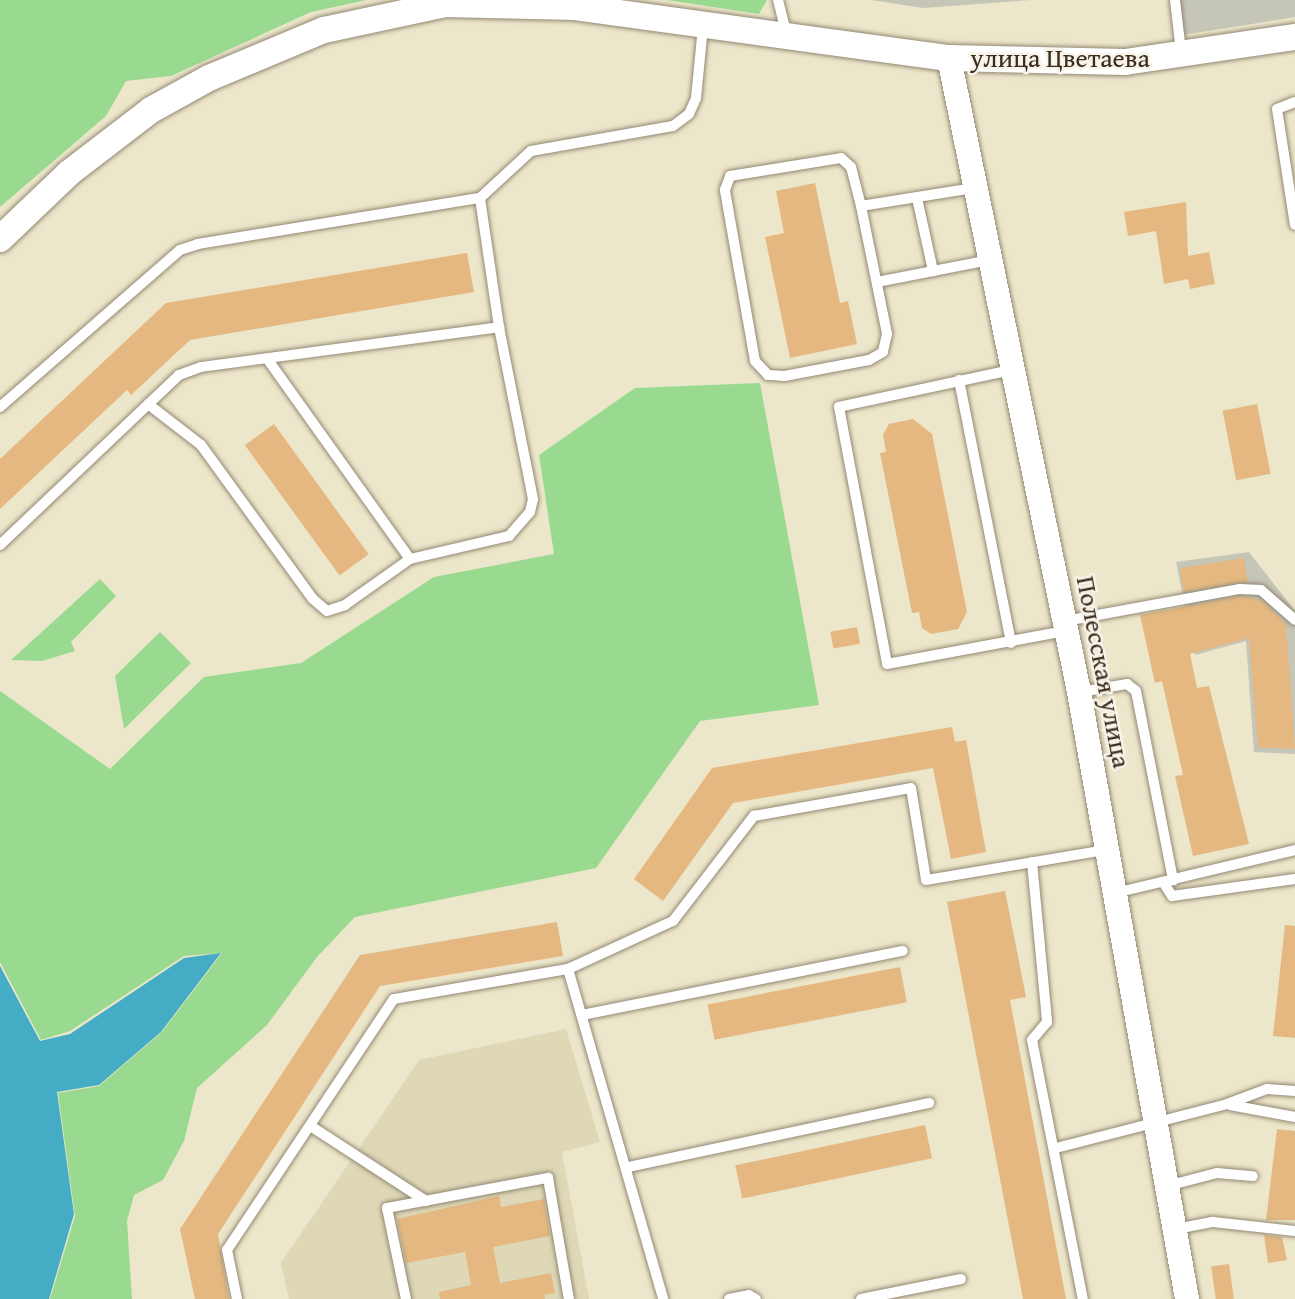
<!DOCTYPE html>
<meta charset="utf-8">
<style>
body{margin:0}
#map{position:relative;width:1295px;height:1299px;overflow:hidden;background:#ece6ca;font-family:"Gentium Book Plus",serif}
div>[style]{position:absolute}
[style*='--x']{left:calc(var(--x)*1px);top:calc(var(--y)*1px);width:calc(var(--w)*1px);rotate:calc(var(--a)*1deg)}
.built>*{inset:0;background:#ded8b7}
.industrial>*{inset:0;background:#c5c5b8}
.green>*{inset:0;background:#9ada90}
.water>*{inset:0;background:#45acc5}
.building>*{inset:0;background:#e4b880;transform-origin:0 0}
.roads{filter:drop-shadow(0 0 2px #948874) drop-shadow(0 0 2px #948874)}
.service>*{height:10px;margin:-5px;padding:0 5px;transform-origin:5px;border-radius:5px;background:#fff}
.tertiary>*{height:24px;margin:-12px;padding:0 12px;transform-origin:12px;border-radius:12px;background:#fff}
.secondary>*{height:26px;margin:-13px;padding:0 13px;transform-origin:13px;border-radius:13px;background:#fff}
span{translate:-50% -50%;white-space:nowrap;text-align:center;line-height:1.15;-webkit-text-stroke:5px #f7f3e8;paint-order:stroke}
.street-label{font-size:26px;color:#3b2a1e}
</style>
<div id="map">
<div class="built">
<i style="clip-path:polygon(566px 1029px,600px 1142px,562px 1152px,589px 1299px,289px 1299px,281px 1263px,419px 1060px)"></i>
</div>
<div class="industrial">
<i style="clip-path:polygon(871px 0,1031px 0,923px 8px)"></i>
<i style="clip-path:polygon(1179px 0,1295px 0,1295px 17px,1182px 35px)"></i>
<i style="clip-path:polygon(1249px 552px,1295px 611px,1295px 754px,1254px 752px,1246px 641px,1195px 655px,1176px 562px)"></i>
</div>
<div class="green">
<i style="clip-path:polygon(0 0,367px 0,311px 12px,171px 76px,126px 81px,106px 116px,0 207px)"></i>
<i style="clip-path:polygon(667px 0,767px 0,759px 14px)"></i>
<i style="clip-path:polygon(760px 383px,819px 705px,700px 721px,596px 868px,355px 917px,317px 957px,267px 1025px,197px 1088px,184px 1141px,163px 1180px,134px 1195px,127px 1221px,132px 1299px,50px 1299px,75px 1216px,58px 1093px,99px 1086px,162px 1032px,222px 953px,184px 956px,70px 1031px,41px 1040px,0 962px,0 691px,110px 769px,204px 677px,301px 663px,434px 577px,554px 554px,539px 455px,635px 388px)"></i>
<i style="clip-path:polygon(100px 579px,116px 596px,71px 642px,75px 651px,42px 661px,11px 660px)"></i>
<i style="clip-path:polygon(160px 632px,191px 663px,124px 729px,115px 676px)"></i>
</div>
<div class="water">
<i style="clip-path:polygon(221px 953px,161px 1032px,99px 1085px,57px 1092px,74px 1214px,49px 1299px,0 1299px,0 966px,40px 1041px,70px 1034px,184px 958px)"></i>
</div>
<div class="building">
<i style="clip-path:polygon(815px 183px,840px 303px,848px 301px,857px 344px,790px 358px,765px 237px,784px 233px,776px 191px)"></i>
<i style="clip-path:polygon(1186px 202px,1188px 256px,1209px 252px,1215px 284px,1190px 289px,1188px 279px,1164px 284px,1156px 231px,1128px 236px,1124px 212px)"></i>
<i style="clip-path:polygon(467px 253px,474px 292px,190px 340px,131px 395px,127px 390px,0 509px,0 459px,166px 303px)"></i>
<i style="left:1257px;top:404px;width:71px;height:35px;rotate:79deg"></i>
<i style="clip-path:polygon(913px 419px,932px 434px,967px 612px,958px 629px,931px 634px,922px 628px,919px 612px,912px 613px,880px 453px,886px 452px,883px 435px,889px 424px)"></i>
<i style="left:274px;top:424px;width:161px;height:36px;rotate:54deg"></i>
<i style="left:1244px;top:558px;width:24px;height:65px;rotate:81deg"></i>
<i style="clip-path:polygon(1241px 596px,1261px 600px,1286px 624px,1295px 749px,1258px 747px,1249px 638px,1190px 654px,1197px 688px,1209px 686px,1249px 844px,1193px 856px,1175px 776px,1183px 775px,1162px 681px,1155px 683px,1140px 615px)"></i>
<i style="left:857px;top:627px;width:17px;height:27px;rotate:80deg"></i>
<i style="clip-path:polygon(952px 727px,955px 742px,966px 740px,986px 852px,951px 859px,933px 768px,733px 803px,663px 901px,634px 879px,712px 768px)"></i>
<i style="clip-path:polygon(1005px 891px,1026px 997px,1010px 1000px,1066px 1299px,1023px 1299px,947px 902px)"></i>
<i style="clip-path:polygon(557px 922px,563px 956px,380px 986px,218px 1234px,229px 1299px,195px 1299px,180px 1229px,360px 955px)"></i>
<i style="clip-path:polygon(1285px 925px,1295px 926px,1295px 1038px,1273px 1036px)"></i>
<i style="left:900px;top:967px;width:36px;height:196px;rotate:79deg"></i>
<i style="left:925px;top:1125px;width:34px;height:194px;rotate:78deg"></i>
<i style="clip-path:polygon(1277px 1129px,1295px 1131px,1295px 1220px,1266px 1220px)"></i>
<i style="clip-path:polygon(499px 1196px,501px 1207px,544px 1199px,550px 1236px,493px 1247px,500px 1283px,551px 1273px,555px 1293px,544px 1295px,545px 1299px,440px 1299px,439px 1292px,471px 1285px,465px 1252px,406px 1263px,397px 1219px)"></i>
<i style="clip-path:polygon(1264px 1235px,1282px 1237px,1287px 1260px,1268px 1263px)"></i>
<i style="left:1229px;top:1264px;width:35px;height:18px;rotate:82deg"></i>
</div>
<div class="roads">
<div class="service">
<i style="--x:778;--y:0;--w:36;--a:76"></i>
<i style="--x:1175;--y:0;--w:52;--a:83.4"></i>
<i style="--x:1295;--y:102;--w:19;--a:159"></i>
<i style="--x:1277;--y:109;--w:117;--a:81.2"></i>
<i style="--x:917;--y:198;--w:75;--a:77.6"></i>
<i style="--x:861;--y:206;--w:131;--a:78.5"></i>
<i style="--x:887;--y:334;--w:18;--a:103"></i>
<i style="--x:883;--y:352;--w:16;--a:150"></i>
<i style="--x:869;--y:360;--w:86;--a:169.3"></i>
<i style="--x:784;--y:376;--w:16;--a:-176"></i>
<i style="--x:768;--y:375;--w:19;--a:-133"></i>
<i style="--x:755;--y:361;--w:174;--a:-100"></i>
<i style="--x:725;--y:190;--w:15;--a:-70"></i>
<i style="--x:730;--y:176;--w:112;--a:-9.2"></i>
<i style="--x:841;--y:158;--w:13;--a:42"></i>
<i style="--x:851;--y:167;--w:40;--a:75.6"></i>
<i style="--x:861;--y:206;--w:114;--a:-9.1"></i>
<i style="--x:877;--y:282;--w:114;--a:-11.1"></i>
<i style="--x:1011;--y:370;--w:176;--a:167.9"></i>
<i style="--x:839;--y:407;--w:261;--a:79.4"></i>
<i style="--x:887;--y:664;--w:181;--a:-10.5"></i>
<i style="--x:959;--y:380;--w:268;--a:78.8"></i>
<i style="--x:148;--y:404;--w:67;--a:37.7"></i>
<i style="--x:201;--y:445;--w:190;--a:54"></i>
<i style="--x:313;--y:599;--w:18;--a:41"></i>
<i style="--x:327;--y:611;--w:19;--a:-18"></i>
<i style="--x:345;--y:605;--w:80;--a:-35.3"></i>
<i style="--x:410;--y:559;--w:243;--a:-125.5"></i>
<i style="--x:0;--y:407;--w:239;--a:-41.1"></i>
<i style="--x:180;--y:250;--w:19;--a:-18"></i>
<i style="--x:198;--y:244;--w:286;--a:-9.3"></i>
<i style="--x:480;--y:198;--w:69;--a:-42.7"></i>
<i style="--x:531;--y:151;--w:144;--a:-10"></i>
<i style="--x:673;--y:126;--w:20;--a:-37"></i>
<i style="--x:689;--y:114;--w:17;--a:-66"></i>
<i style="--x:696;--y:98;--w:72;--a:-84.4"></i>
<i style="--x:0;--y:545;--w:247;--a:-43.5"></i>
<i style="--x:179;--y:375;--w:23;--a:-20"></i>
<i style="--x:201;--y:367;--w:301;--a:-7.6"></i>
<i style="--x:499;--y:327;--w:130;--a:-98.4"></i>
<i style="--x:410;--y:559;--w:102;--a:-13.1"></i>
<i style="--x:509;--y:536;--w:32;--a:-49"></i>
<i style="--x:530;--y:512;--w:13;--a:-77"></i>
<i style="--x:533;--y:499;--w:175;--a:-101.2"></i>
<i style="--x:1065;--y:621;--w:178;--a:-10.4"></i>
<i style="--x:1240;--y:589;--w:21;--a:3"></i>
<i style="--x:1261;--y:590;--w:45;--a:41.4"></i>
<i style="--x:1081;--y:692;--w:47;--a:-9.9"></i>
<i style="--x:1127;--y:684;--w:11;--a:38"></i>
<i style="--x:1136;--y:691;--w:193;--a:78.9"></i>
<i style="--x:1032;--y:862;--w:161;--a:84.6"></i>
<i style="--x:1047;--y:1022;--w:23;--a:130"></i>
<i style="--x:1032;--y:1040;--w:264;--a:78.9"></i>
<i style="--x:1163;--y:882;--w:17;--a:57"></i>
<i style="--x:1172;--y:896;--w:124;--a:-7.9"></i>
<i style="--x:1115;--y:893;--w:185;--a:-13.4"></i>
<i style="--x:568;--y:969;--w:343;--a:73.9"></i>
<i style="--x:582;--y:1015;--w:327;--a:-11.3"></i>
<i style="--x:1230;--y:1105;--w:66;--a:10.5"></i>
<i style="--x:312;--y:1127;--w:136;--a:33"></i>
<i style="--x:1056;--y:1148;--w:177;--a:-14.4"></i>
<i style="--x:1227;--y:1104;--w:43;--a:-20.6"></i>
<i style="--x:1267;--y:1089;--w:28;--a:4"></i>
<i style="--x:628;--y:1167;--w:308;--a:-12"></i>
<i style="--x:1167;--y:1186;--w:52;--a:-14.6"></i>
<i style="--x:1217;--y:1173;--w:36;--a:5"></i>
<i style="--x:1176;--y:1229;--w:38;--a:-11"></i>
<i style="--x:1213;--y:1222;--w:82;--a:6.3"></i>
<i style="--x:237;--y:1299;--w:50;--a:-101.5"></i>
<i style="--x:227;--y:1250;--w:301;--a:-56.4"></i>
<i style="--x:394;--y:999;--w:177;--a:-9.8"></i>
<i style="--x:568;--y:969;--w:115;--a:-24.6"></i>
<i style="--x:673;--y:921;--w:133;--a:-52.4"></i>
<i style="--x:754;--y:816;--w:159;--a:-10.1"></i>
<i style="--x:911;--y:788;--w:93;--a:80.7"></i>
<i style="--x:926;--y:880;--w:182;--a:-9.5"></i>
<i style="--x:406;--y:1299;--w:93;--a:-101.8"></i>
<i style="--x:387;--y:1208;--w:164;--a:-10.6"></i>
<i style="--x:548;--y:1178;--w:123;--a:80.2"></i>
<i style="--x:729;--y:1299;--w:20;--a:-11"></i>
<i style="--x:749;--y:1295;--w:8;--a:30"></i>
<i style="--x:861;--y:1299;--w:102;--a:-11.3"></i>
</div>
<div class="tertiary">
<i style="--x:949;--y:58;--w:647;--a:78.41"></i>
<i style="--x:1079;--y:692;--w:617;--a:79.91"></i>
</div>
<div class="secondary">
<i style="--x:0;--y:239;--w:95;--a:-43.7"></i>
<i style="--x:69;--y:173;--w:103;--a:-37.5"></i>
<i style="--x:151;--y:110;--w:66;--a:-28.9"></i>
<i style="--x:209;--y:78;--w:125;--a:-22.7"></i>
<i style="--x:324;--y:30;--w:124;--a:-12.1"></i>
<i style="--x:445;--y:4;--w:130;--a:1.3"></i>
<i style="--x:575;--y:7;--w:377;--a:7.8"></i>
<i style="--x:949;--y:58;--w:176;--a:1.3"></i>
<i style="--x:1125;--y:62;--w:172;--a:-8.4"></i>
</div>
</div>
<div class="street-label">
<span style="left:1060px;top:58px">улица Цветаева</span>
<span style="left:1104px;top:672px;rotate:79deg">Полесская улица</span>
</div>
</div>
